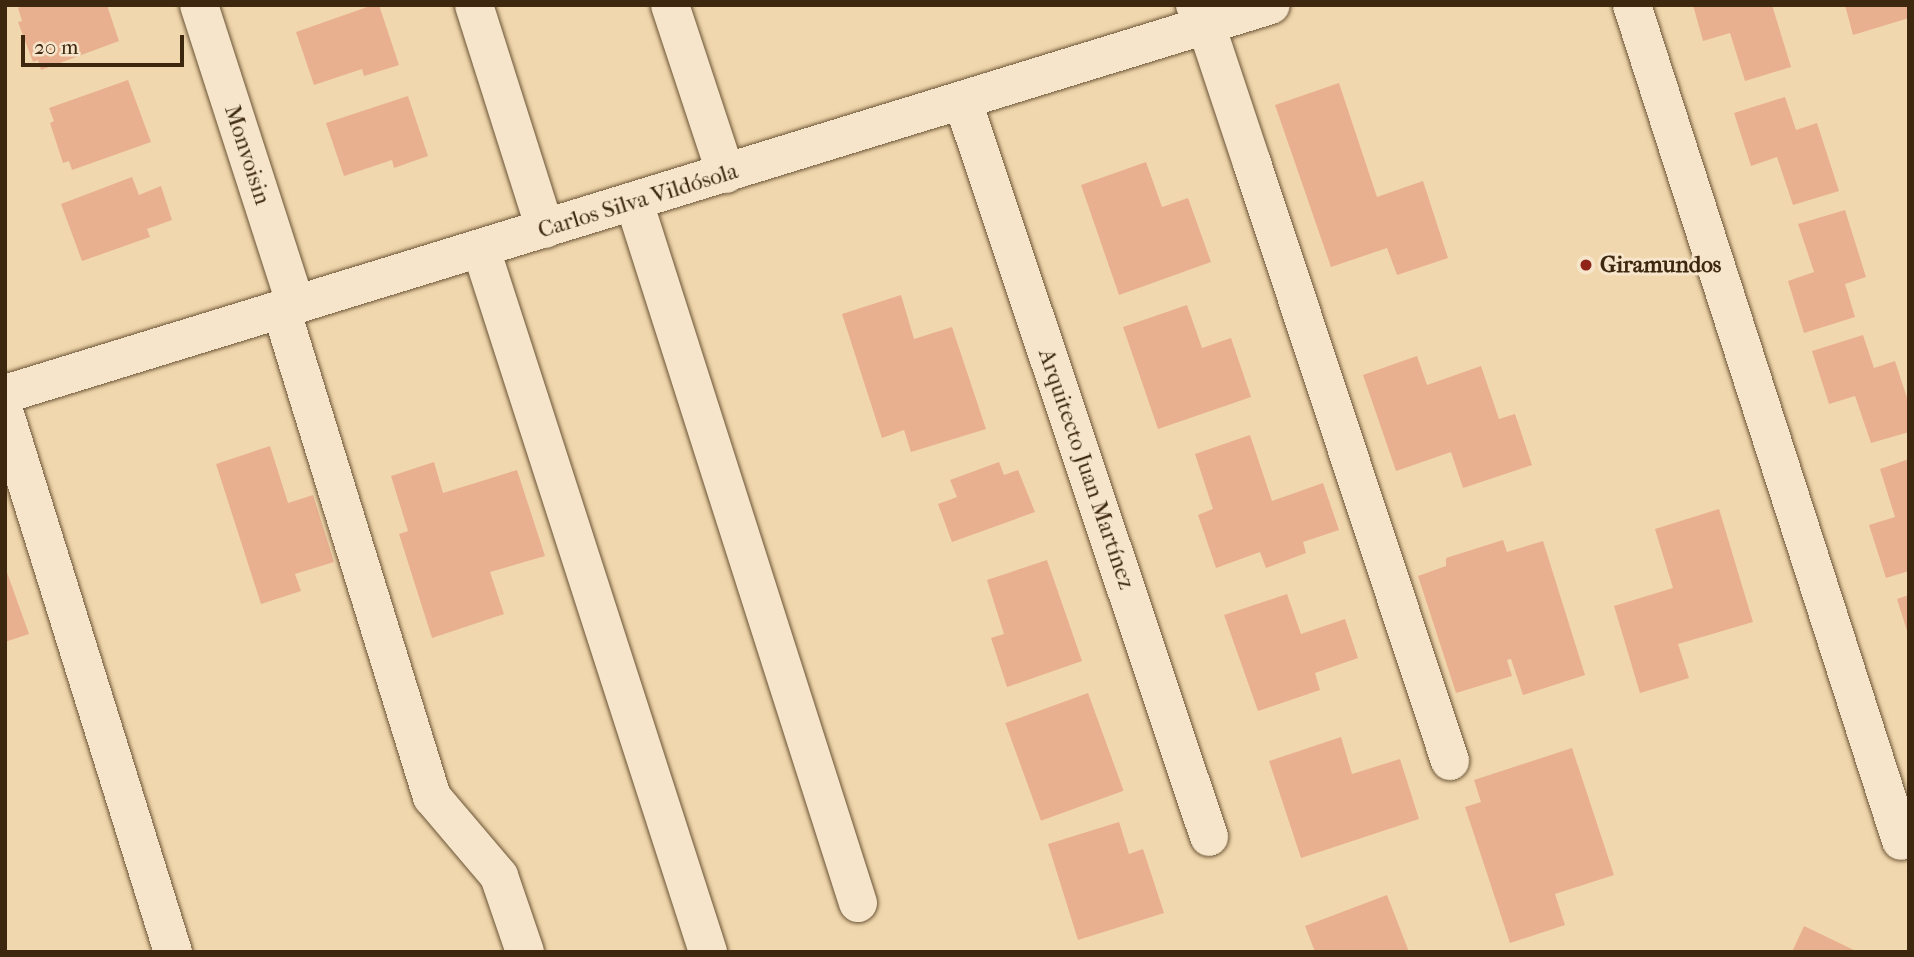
<!DOCTYPE html>
<meta charset="utf-8">
<style>
body{margin:0}
#map{position:relative;width:1914px;height:957px;overflow:hidden;background:#f1d7ad;font-family:"IM FELL French Canon",serif}
div>[style]{position:absolute}
[style*='--x']{left:calc(var(--x)*1px);top:calc(var(--y)*1px);width:calc(var(--w)*1px);rotate:calc(var(--a)*1deg)}
.building>*{inset:0;background:#e8b08f;transform-origin:0 0}
.roads{filter:drop-shadow(0 0 2px #6a5436) drop-shadow(0 0 2px #6a5436)}
.minor>*{height:38px;margin:-19px;padding:0 19px;transform-origin:19px;border-radius:19px;background:#f6e5ca}
.dots>*{width:19px;height:19px;translate:-50% -50%;box-sizing:border-box;border:4px solid #f6e5ca;border-radius:50%}
span{translate:-50% -50%;white-space:nowrap;text-align:center;line-height:1.15;-webkit-text-stroke:6px #f6e5ca;paint-order:stroke}
.street-label{font-size:23px;color:#3d280f}
.poi-label{font-size:23px;color:#3d280f;font-weight:700}
.left{translate:0 -50%;text-align:left}
.frame{position:absolute;inset:0;border:7px solid #3d280f;pointer-events:none}
.scale{position:absolute;left:21px;top:35px;width:163px;height:32px;box-sizing:border-box;border:4px solid #3d280f;border-top:0;padding-left:9px;font-size:21px;line-height:24px;white-space:nowrap;color:#3d280f;-webkit-text-stroke:5px #f6e5ca;paint-order:stroke}
</style>
<div id="map">
<div class="building">
<i style="clip-path:polygon(25px 5px,107px 5px,119px 41px,41px 70px,38px 60px,33px 62px,18px 22px,22px 21px,18px 8px)"></i>
<i style="clip-path:polygon(373px 5px,379px 5px,399px 65px,364px 76px,362px 69px,314px 85px,296px 32px)"></i>
<i style="clip-path:polygon(1693px 5px,1772px 5px,1791px 67px,1745px 81px,1730px 33px,1703px 41px)"></i>
<i style="clip-path:polygon(1845px 5px,1909px 5px,1909px 18px,1853px 35px)"></i>
<i style="clip-path:polygon(128px 80px,151px 142px,72px 170px,69px 161px,63px 163px,50px 123px,54px 121px,49px 108px)"></i>
<i style="clip-path:polygon(1339px 83px,1377px 197px,1423px 181px,1448px 258px,1397px 275px,1387px 248px,1331px 267px,1275px 105px)"></i>
<i style="clip-path:polygon(408px 96px,428px 156px,394px 168px,392px 160px,344px 176px,326px 123px)"></i>
<i style="clip-path:polygon(1785px 97px,1796px 130px,1817px 123px,1839px 191px,1793px 205px,1777px 157px,1751px 166px,1734px 113px)"></i>
<i style="clip-path:polygon(1146px 162px,1162px 207px,1188px 198px,1211px 262px,1119px 295px,1081px 185px)"></i>
<i style="clip-path:polygon(132px 177px,139px 195px,161px 186px,172px 220px,147px 229px,150px 237px,82px 261px,61px 204px)"></i>
<i style="clip-path:polygon(1845px 210px,1866px 277px,1845px 284px,1855px 317px,1804px 333px,1788px 281px,1814px 272px,1798px 224px)"></i>
<i style="clip-path:polygon(901px 295px,914px 339px,952px 327px,986px 429px,911px 452px,904px 430px,882px 438px,842px 314px)"></i>
<i style="clip-path:polygon(1187px 305px,1202px 348px,1231px 338px,1251px 397px,1158px 429px,1123px 327px)"></i>
<i style="clip-path:polygon(1863px 335px,1874px 368px,1895px 361px,1909px 404px,1909px 432px,1871px 443px,1855px 396px,1829px 404px,1812px 351px)"></i>
<i style="clip-path:polygon(1417px 356px,1427px 385px,1481px 366px,1499px 419px,1515px 414px,1532px 465px,1463px 488px,1451px 452px,1396px 471px,1363px 375px)"></i>
<i style="clip-path:polygon(1250px 435px,1272px 501px,1323px 483px,1339px 530px,1303px 542px,1306px 553px,1266px 568px,1260px 552px,1216px 568px,1198px 515px,1213px 509px,1195px 454px)"></i>
<i style="clip-path:polygon(270px 446px,288px 503px,313px 495px,334px 562px,295px 574px,301px 591px,261px 604px,216px 464px)"></i>
<i style="clip-path:polygon(1909px 459px,1909px 571px,1886px 578px,1869px 525px,1895px 517px,1880px 469px)"></i>
<i style="clip-path:polygon(434px 462px,443px 493px,517px 470px,545px 556px,490px 572px,504px 614px,432px 638px,399px 534px,408px 531px,391px 476px)"></i>
<i style="clip-path:polygon(999px 462px,1004px 475px,1018px 470px,1035px 512px,952px 542px,938px 504px,957px 497px,950px 480px)"></i>
<i style="clip-path:polygon(1719px 509px,1753px 622px,1678px 644px,1689px 678px,1640px 693px,1614px 606px,1673px 588px,1655px 529px)"></i>
<i style="clip-path:polygon(1503px 540px,1507px 552px,1543px 541px,1585px 675px,1523px 695px,1511px 659px,1507px 660px,1512px 676px,1456px 693px,1418px 576px,1446px 566px,1446px 558px)"></i>
<i style="clip-path:polygon(1047px 560px,1082px 661px,1007px 687px,991px 638px,1004px 634px,987px 580px)"></i>
<i style="clip-path:polygon(5px 567px,29px 634px,5px 642px)"></i>
<i style="clip-path:polygon(1287px 594px,1301px 634px,1345px 619px,1358px 658px,1315px 673px,1320px 690px,1258px 711px,1224px 615px)"></i>
<i style="clip-path:polygon(1909px 595px,1909px 634px,1908px 634px,1897px 599px)"></i>
<i style="left:1088px;top:693px;width:104px;height:88px;rotate:70deg"></i>
<i style="clip-path:polygon(1341px 737px,1352px 774px,1400px 759px,1419px 819px,1301px 858px,1269px 761px)"></i>
<i style="clip-path:polygon(1572px 748px,1614px 875px,1555px 894px,1565px 925px,1510px 943px,1465px 807px,1481px 802px,1474px 780px)"></i>
<i style="clip-path:polygon(1119px 822px,1129px 854px,1143px 849px,1164px 913px,1078px 940px,1048px 844px)"></i>
<i style="clip-path:polygon(1387px 895px,1409px 952px,1315px 952px,1305px 926px)"></i>
<i style="clip-path:polygon(1804px 926px,1858px 952px,1792px 952px)"></i>
</div>
<div class="roads">
<div class="minor">
<i style="--x:199;--y:5;--w:315;--a:72.1"></i>
<i style="--x:474;--y:5;--w:235;--a:72.4"></i>
<i style="--x:670;--y:5;--w:178;--a:71.7"></i>
<i style="--x:1195;--y:5;--w:23;--a:61"></i>
<i style="--x:1206;--y:25;--w:145;--a:71.6"></i>
<i style="--x:1252;--y:163;--w:630;--a:71.68"></i>
<i style="--x:1632;--y:5;--w:878;--a:72.16"></i>
<i style="--x:963;--y:102;--w:775;--a:71.49"></i>
<i style="--x:634;--y:202;--w:736;--a:72.28"></i>
<i style="--x:481;--y:249;--w:739;--a:72.1"></i>
<i style="--x:281;--y:309;--w:511;--a:72.81"></i>
<i style="--x:432;--y:797;--w:104;--a:49.7"></i>
<i style="--x:499;--y:876;--w:80;--a:71.1"></i>
<i style="--x:5;--y:394;--w:1324;--a:-17.08"></i>
<i style="--x:5;--y:414;--w:564;--a:72.66"></i>
</div>
</div>
<div class="dots">
<i style="left:1586px;top:265px;background:#8f2418"></i>
</div>
<div class="street-label">
<span style="left:247px;top:155px;rotate:72deg">Monvoisin</span>
<span style="left:638px;top:201px;rotate:-17deg">Carlos Silva Vildósola</span>
<span style="left:1086px;top:469px;rotate:71deg">Arquitecto Juan Martínez</span>
</div>
<div class="poi-label">
<span class="left" style="left:1600px;top:265px">Giramundos</span>
</div>
<div class="frame"></div>
<div class="scale">20 m</div>
</div>
